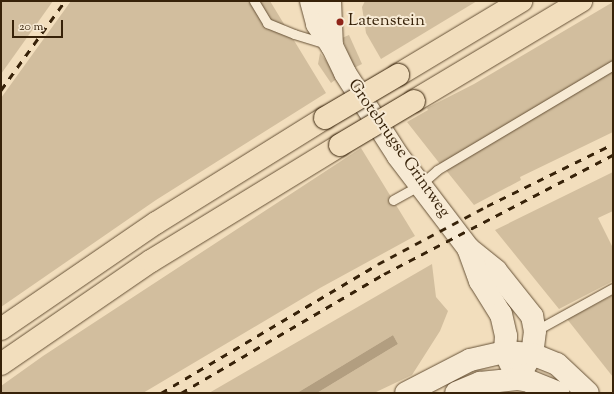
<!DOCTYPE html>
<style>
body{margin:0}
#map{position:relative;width:614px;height:394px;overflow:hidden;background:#f2debd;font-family:"Sorts Mill Goudy",serif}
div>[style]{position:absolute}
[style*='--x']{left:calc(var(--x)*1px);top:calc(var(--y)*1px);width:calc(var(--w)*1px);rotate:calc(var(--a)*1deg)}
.green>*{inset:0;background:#d2be9e}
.water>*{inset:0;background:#b29e80}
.roads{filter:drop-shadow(0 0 1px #665136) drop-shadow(0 0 1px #665136)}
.lane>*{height:9px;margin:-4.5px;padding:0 4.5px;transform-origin:4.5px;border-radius:4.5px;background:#f7ead4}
.secondary>*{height:22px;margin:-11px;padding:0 11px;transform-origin:11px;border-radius:11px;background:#f7ead4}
.highway>*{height:22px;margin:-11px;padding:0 11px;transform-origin:11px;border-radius:11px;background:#f2debd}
.rail>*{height:3px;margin-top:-1.5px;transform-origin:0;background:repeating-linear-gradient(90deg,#372209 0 7px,transparent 0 14px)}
.bridges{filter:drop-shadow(0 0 1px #372209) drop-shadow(0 0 1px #372209)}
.highway-bridge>*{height:22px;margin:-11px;padding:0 11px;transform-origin:11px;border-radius:11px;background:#f2debd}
.dots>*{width:11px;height:11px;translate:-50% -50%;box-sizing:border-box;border:2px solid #f7ead4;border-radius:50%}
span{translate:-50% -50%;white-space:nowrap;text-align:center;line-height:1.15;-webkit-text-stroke:4px #f7ead4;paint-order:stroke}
.poi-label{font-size:17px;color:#372209}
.left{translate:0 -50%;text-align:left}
.street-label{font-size:17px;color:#372209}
.frame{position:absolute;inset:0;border:2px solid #372209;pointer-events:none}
.scale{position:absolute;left:12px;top:20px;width:51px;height:18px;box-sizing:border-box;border:2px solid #372209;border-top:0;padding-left:5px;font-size:12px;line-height:14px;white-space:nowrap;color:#372209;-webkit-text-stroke:3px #f7ead4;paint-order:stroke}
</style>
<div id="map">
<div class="green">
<i style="clip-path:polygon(1px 1px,53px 1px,1px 74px)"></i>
<i style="clip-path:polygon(71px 1px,270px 1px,326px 93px,156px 200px,1px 307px,1px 98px)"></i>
<i style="clip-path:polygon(365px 1px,477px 1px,381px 59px,366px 33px,362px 7px)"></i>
<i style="clip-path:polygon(613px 2px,613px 62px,440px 164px,407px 122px,428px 110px,427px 108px,474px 84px)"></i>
<i style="clip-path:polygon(349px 35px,362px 64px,354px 68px,342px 38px)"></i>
<i style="clip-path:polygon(320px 53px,339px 77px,331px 83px,318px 64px)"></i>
<i style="clip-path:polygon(613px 69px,613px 132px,520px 177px,521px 180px,474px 205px,445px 169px)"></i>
<i style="clip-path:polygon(361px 148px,415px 236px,320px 288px,143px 393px,1px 393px,1px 386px,43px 356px)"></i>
<i style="clip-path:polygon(613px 172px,613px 211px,598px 218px,613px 248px,613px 281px,559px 309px,495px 230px)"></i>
<i style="clip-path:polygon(432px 264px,436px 297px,448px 311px,440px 331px,412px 375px,374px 393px,317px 393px,398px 344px,393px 335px,297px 393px,209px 393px)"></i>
<i style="clip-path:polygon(613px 295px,613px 377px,567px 319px)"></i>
</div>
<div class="water">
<i style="clip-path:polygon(393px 335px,398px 344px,317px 393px,297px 393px)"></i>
</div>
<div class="roads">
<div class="lane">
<i style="--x:254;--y:1;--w:26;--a:59"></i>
<i style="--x:267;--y:23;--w:29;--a:22"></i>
<i style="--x:294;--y:34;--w:34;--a:17"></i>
<i style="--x:393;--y:200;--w:31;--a:-29"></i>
<i style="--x:420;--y:185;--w:23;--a:-41"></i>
<i style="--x:437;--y:170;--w:205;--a:-30.8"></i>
<i style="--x:535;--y:331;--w:89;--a:-28.9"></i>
</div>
<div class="secondary">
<i style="--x:311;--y:1;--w:24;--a:75"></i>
<i style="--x:317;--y:24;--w:27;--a:56"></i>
<i style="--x:332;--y:46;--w:30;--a:64"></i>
<i style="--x:345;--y:73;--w:98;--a:57.4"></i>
<i style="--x:398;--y:156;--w:116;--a:52.7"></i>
<i style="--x:468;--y:248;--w:36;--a:39"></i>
<i style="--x:496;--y:271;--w:58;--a:51.3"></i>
<i style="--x:532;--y:316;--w:15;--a:79"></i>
<i style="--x:535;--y:331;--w:23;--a:97"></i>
<i style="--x:532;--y:354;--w:29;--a:121"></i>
<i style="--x:330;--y:1;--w:45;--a:87.5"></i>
<i style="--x:468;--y:248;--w:35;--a:70"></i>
<i style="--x:480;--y:281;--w:39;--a:58"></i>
<i style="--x:501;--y:314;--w:23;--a:77"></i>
<i style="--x:506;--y:336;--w:16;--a:94"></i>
<i style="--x:505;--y:352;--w:14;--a:65"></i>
<i style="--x:406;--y:393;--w:72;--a:-27.3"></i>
<i style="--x:470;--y:360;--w:36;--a:-13"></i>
<i style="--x:505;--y:352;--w:27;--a:4"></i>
<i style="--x:532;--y:354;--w:27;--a:22"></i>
<i style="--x:557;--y:364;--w:42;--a:43.1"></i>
<i style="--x:456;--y:393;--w:26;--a:-23"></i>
<i style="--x:480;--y:383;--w:37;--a:-6"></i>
<i style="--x:517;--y:379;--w:12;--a:9"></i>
<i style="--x:529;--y:381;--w:32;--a:22"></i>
</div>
<div class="highway">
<i style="--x:398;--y:75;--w:144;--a:-31"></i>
<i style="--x:414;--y:101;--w:195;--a:-30.9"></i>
<i style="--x:1;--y:329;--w:188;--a:-34.4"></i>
<i style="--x:156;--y:223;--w:199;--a:-31.9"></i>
<i style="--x:1;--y:364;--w:182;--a:-34.5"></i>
<i style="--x:151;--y:261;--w:222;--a:-31.5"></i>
</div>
</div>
<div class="rail">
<i style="--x:1;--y:90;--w:110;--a:-54.3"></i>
<i style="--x:161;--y:393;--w:252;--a:-30.7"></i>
<i style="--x:378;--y:264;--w:123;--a:-28"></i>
<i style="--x:487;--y:206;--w:140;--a:-26.2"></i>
<i style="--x:181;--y:393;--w:235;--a:-30.4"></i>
<i style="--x:384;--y:274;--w:258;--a:-27.5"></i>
</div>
<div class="bridges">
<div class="highway-bridge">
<i style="--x:325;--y:118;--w:85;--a:-30.5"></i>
<i style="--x:340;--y:145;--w:86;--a:-30.7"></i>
</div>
</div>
<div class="dots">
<i style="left:340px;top:22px;background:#8f2418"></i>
</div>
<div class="poi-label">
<span class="left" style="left:348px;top:22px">Latenstein</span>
</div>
<div class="street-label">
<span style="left:398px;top:149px;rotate:55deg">Grotebrugse Grintweg</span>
</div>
<div class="frame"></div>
<div class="scale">20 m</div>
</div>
